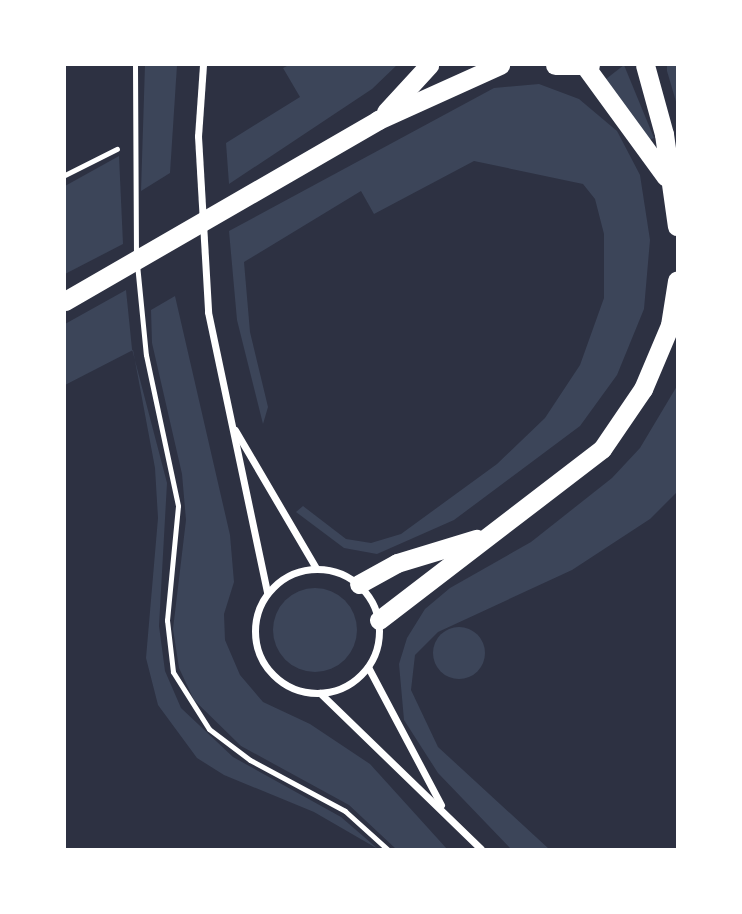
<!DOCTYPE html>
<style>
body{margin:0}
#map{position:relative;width:742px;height:914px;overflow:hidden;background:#2d3142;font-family:"Alegreya Sans",sans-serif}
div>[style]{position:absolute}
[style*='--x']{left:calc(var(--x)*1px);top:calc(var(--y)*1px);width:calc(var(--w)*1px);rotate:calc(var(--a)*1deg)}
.green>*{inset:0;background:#3c4559}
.round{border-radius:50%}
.path>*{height:4.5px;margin:-2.25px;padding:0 2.25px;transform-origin:2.25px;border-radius:2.25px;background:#fff}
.service>*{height:5px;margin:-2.5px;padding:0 2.5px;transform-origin:2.5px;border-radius:2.5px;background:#fff}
.minor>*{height:7px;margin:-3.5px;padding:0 3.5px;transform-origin:3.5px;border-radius:3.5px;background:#fff}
.minor>.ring{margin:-3.5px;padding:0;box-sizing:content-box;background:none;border:7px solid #fff;border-radius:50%}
.trunk>*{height:19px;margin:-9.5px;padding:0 9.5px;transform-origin:9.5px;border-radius:9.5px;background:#fff}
span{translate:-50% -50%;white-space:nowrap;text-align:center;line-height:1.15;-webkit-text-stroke:5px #fff;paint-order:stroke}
.frame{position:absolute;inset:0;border:66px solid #fff;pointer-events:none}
</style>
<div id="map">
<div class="green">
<i style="clip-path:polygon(145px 65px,177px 65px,170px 173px,141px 191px)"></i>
<i style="clip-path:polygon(289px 65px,397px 65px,372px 89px,229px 184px,226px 143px,300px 97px,283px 68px)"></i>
<i style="clip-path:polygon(624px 65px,654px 138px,649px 140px,606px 79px)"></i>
<i style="clip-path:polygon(667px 65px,677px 65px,677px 105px,667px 71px)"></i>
<i style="clip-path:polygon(539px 84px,579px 99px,617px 131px,640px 175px,650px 240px,644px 309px,617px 375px,580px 426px,454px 520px,377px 554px,344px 548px,296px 512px,303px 506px,346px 539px,371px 543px,401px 534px,497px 464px,545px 418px,580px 365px,604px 298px,604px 234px,595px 199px,583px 184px,474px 161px,374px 214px,361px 191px,244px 262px,250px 332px,268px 407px,263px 424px,237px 320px,229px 231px,494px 88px)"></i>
<i style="clip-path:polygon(119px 156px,123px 244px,65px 274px,65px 186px)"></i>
<i style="clip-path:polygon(126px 290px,132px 349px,167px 483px,159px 626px,165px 671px,181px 708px,233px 757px,341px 817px,378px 849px,314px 812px,224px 775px,197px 758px,158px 705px,146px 658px,158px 518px,155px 468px,133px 350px,65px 385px,65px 324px)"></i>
<i style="clip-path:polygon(175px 296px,230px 535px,234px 582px,224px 614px,225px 640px,240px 675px,263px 702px,310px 724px,370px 764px,447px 849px,396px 849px,349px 805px,241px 746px,194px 700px,179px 668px,173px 629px,186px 520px,182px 474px,152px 343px,151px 310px)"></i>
<i style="clip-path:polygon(677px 386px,677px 492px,650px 519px,572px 570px,438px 632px,415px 655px,411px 690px,438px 747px,549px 849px,511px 849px,438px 773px,404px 720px,399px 664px,407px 638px,425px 609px,450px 588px,531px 542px,612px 478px,640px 448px)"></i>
<i class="round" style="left:273px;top:588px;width:84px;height:84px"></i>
<i class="round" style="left:433px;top:627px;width:52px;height:52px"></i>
</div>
<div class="path">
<i style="--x:65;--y:175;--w:58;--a:-26.6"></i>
</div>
<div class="service">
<i style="--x:135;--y:65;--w:190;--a:89.7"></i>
<i style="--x:137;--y:264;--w:91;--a:84.4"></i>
<i style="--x:146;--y:355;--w:154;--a:78"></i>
<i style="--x:178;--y:506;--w:115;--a:95.5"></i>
<i style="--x:167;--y:620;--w:52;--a:83.4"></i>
<i style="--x:173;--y:672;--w:67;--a:57.7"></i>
<i style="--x:209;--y:729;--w:51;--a:37.1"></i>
<i style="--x:250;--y:760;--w:108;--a:28.2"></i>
<i style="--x:345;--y:811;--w:57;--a:42.1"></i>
</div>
<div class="minor">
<i style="--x:203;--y:65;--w:71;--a:94"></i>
<i style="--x:198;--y:136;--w:176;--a:86.7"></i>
<i style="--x:208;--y:312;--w:287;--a:78.1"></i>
<i style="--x:235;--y:430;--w:160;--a:59.6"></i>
<i class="ring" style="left:255px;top:569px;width:117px;height:117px"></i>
<i style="--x:368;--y:667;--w:156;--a:62.1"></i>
<i style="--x:320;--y:693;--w:224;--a:44.1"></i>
</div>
<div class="trunk">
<i style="--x:555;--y:65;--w:35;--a:0"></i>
<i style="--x:645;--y:65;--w:72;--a:74.6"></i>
<i style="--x:664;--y:134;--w:93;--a:82"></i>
<i style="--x:585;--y:66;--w:137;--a:53.9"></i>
<i style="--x:386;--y:112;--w:64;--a:-47.5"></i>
<i style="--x:65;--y:301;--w:362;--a:-30"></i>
<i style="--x:378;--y:120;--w:134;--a:-24.3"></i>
<i style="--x:359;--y:584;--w:43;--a:-28.9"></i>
<i style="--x:397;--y:563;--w:83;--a:-16.9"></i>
<i style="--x:379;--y:620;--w:281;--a:-37.5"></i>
<i style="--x:602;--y:449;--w:73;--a:-55.7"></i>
<i style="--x:643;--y:389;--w:69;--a:-67.1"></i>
<i style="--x:670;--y:325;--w:45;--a:-81"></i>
</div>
<div class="frame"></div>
</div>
